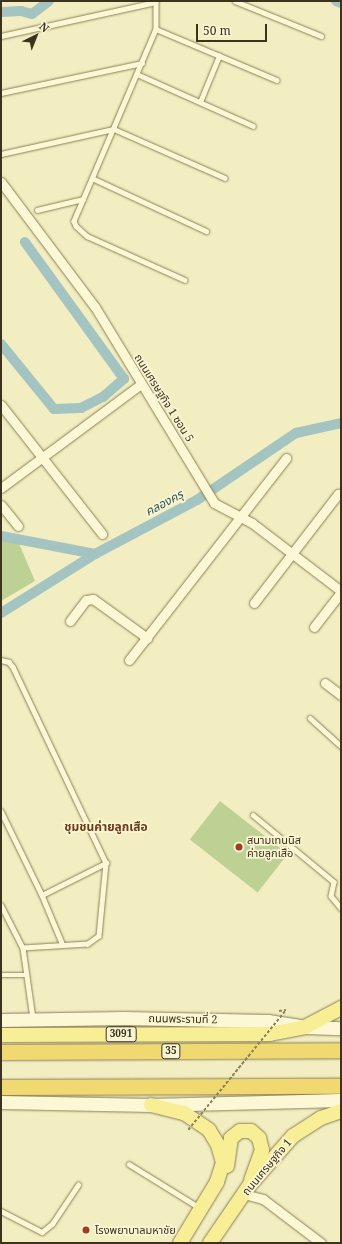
<!DOCTYPE html>
<meta charset="utf-8">
<style>
body{margin:0}
#map{position:relative;width:342px;height:1244px;overflow:hidden;background:#f2eec1;font-family:"Noto Serif","Noto Sans Thai",serif}
div>[style]{position:absolute}
[style*='--x']{left:calc(var(--x)*1px);top:calc(var(--y)*1px);width:calc(var(--w)*1px);rotate:calc(var(--a)*1deg)}
.green>*{inset:0;background:#bdd194;transform-origin:0 0}
.canal>*{height:10px;margin:-5px;padding:0 5px;transform-origin:5px;border-radius:5px;background:#a4c4c1}
.path>*{height:1.5px;margin-top:-0.75px;transform-origin:0;background:repeating-linear-gradient(90deg,#8d7f57 0 3px,transparent 0 5px)}
.roads{filter:drop-shadow(0 0 1px #8d7f57) drop-shadow(0 0 1px #8d7f57)}
.service>*{height:4.5px;margin:-2.25px;padding:0 2.25px;transform-origin:2.25px;border-radius:2.25px;background:#fcf8d6}
.minor>*{height:9px;margin:-4.5px;padding:0 4.5px;transform-origin:4.5px;border-radius:4.5px;background:#fcf8d6}
.secondary>*{height:13px;margin:-6.5px;padding:0 6.5px;transform-origin:6.5px;border-radius:6.5px;background:#fcf8d6}
.primary>*{height:14px;margin:-7px;padding:0 7px;transform-origin:7px;border-radius:7px;background:#f8ee96}
.trunk>*{height:15px;margin:-7.5px;padding:0 7.5px;transform-origin:7.5px;border-radius:7.5px;background:#f0d970}
.path-bridge>*{height:1.5px;margin-top:-0.75px;transform-origin:0;background:repeating-linear-gradient(90deg,#8d7f57 0 3px,transparent 0 5px)}
.dots>*{width:11px;height:11px;translate:-50% -50%;box-sizing:border-box;border:2px solid #f9f5d2;border-radius:50%}
span{translate:-50% -50%;white-space:nowrap;text-align:center;line-height:1.15;-webkit-text-stroke:3.5px #f9f5d2;paint-order:stroke}
.shield-label span{padding:1px 3px;background:#f9f5d2;border:1px solid;border-radius:3px;-webkit-text-stroke-width:0}
.shield-label{font-size:10px;color:#3c321d;font-weight:700}
.street-label{font-size:11px;color:#3c321d}
.poi-label{font-size:11px;color:#3c321d}
.left{translate:0 -50%;text-align:left}
.water-label{font-size:12px;color:#2a565d;font-style:italic}
.neighbourhood-label{font-size:12px;color:#6c3b18;font-weight:700}
.frame{position:absolute;inset:0;border:2px solid #3c321d;pointer-events:none}
.north{position:absolute;left:16px;top:16px;width:40px;height:40px;-webkit-text-stroke:3px #f9f5d2;paint-order:stroke;rotate:43deg;font-size:11px;font-weight:700;line-height:16px;text-align:center;color:#3c321d}
.north::after{content:'';display:block;margin:auto;width:14px;height:18px;background:#3c321d;clip-path:polygon(50% 0,100% 100%,50% 72%,0 100%)}
.scale{position:absolute;left:196px;top:24px;width:71px;height:18px;box-sizing:border-box;border:2px solid #3c321d;border-top:0;padding-left:5px;font-size:12px;line-height:14px;white-space:nowrap;color:#3c321d;-webkit-text-stroke:3px #f9f5d2;paint-order:stroke}
</style>
<div id="map">
<div class="green">
<i style="clip-path:polygon(1px 537px,17px 539px,35px 581px,1px 601px)"></i>
<i style="left:220px;top:801px;width:86px;height:49px;rotate:38deg"></i>
</div>
<div class="canal">
<i style="--x:336;--y:1;--w:5;--a:22"></i>
<i style="--x:1;--y:12;--w:20;--a:-3"></i>
<i style="--x:21;--y:11;--w:11;--a:15"></i>
<i style="--x:32;--y:14;--w:21;--a:-37"></i>
<i style="--x:1;--y:344;--w:84;--a:50.8"></i>
<i style="--x:54;--y:409;--w:27;--a:-2"></i>
<i style="--x:81;--y:408;--w:25;--a:-27"></i>
<i style="--x:103;--y:397;--w:28;--a:-41"></i>
<i style="--x:124;--y:379;--w:169;--a:-125.9"></i>
<i style="--x:1;--y:536;--w:96;--a:10.8"></i>
<i style="--x:1;--y:613;--w:111;--a:-32.1"></i>
<i style="--x:95;--y:554;--w:115;--a:-27.9"></i>
<i style="--x:197;--y:500;--w:120;--a:-34.1"></i>
<i style="--x:296;--y:433;--w:46;--a:-12.5"></i>
</div>
<div class="path">
<i style="--x:279;--y:1011;--w:7;--a:-8"></i>
</div>
<div class="roads">
<div class="service">
<i style="--x:156;--y:1;--w:28;--a:90"></i>
<i style="--x:156;--y:29;--w:209;--a:113.1"></i>
<i style="--x:74;--y:221;--w:5;--a:68"></i>
<i style="--x:76;--y:226;--w:15;--a:42"></i>
<i style="--x:87;--y:236;--w:107;--a:24.2"></i>
<i style="--x:235;--y:1;--w:93;--a:22.1"></i>
<i style="--x:156;--y:29;--w:131;--a:22.9"></i>
<i style="--x:1;--y:36;--w:158;--a:-12.4"></i>
<i style="--x:137;--y:74;--w:127;--a:24.1"></i>
<i style="--x:1;--y:93;--w:144;--a:-12"></i>
<i style="--x:200;--y:102;--w:50;--a:-67.6"></i>
<i style="--x:1;--y:154;--w:116;--a:-12.5"></i>
<i style="--x:114;--y:129;--w:121;--a:23.8"></i>
<i style="--x:92;--y:178;--w:126;--a:24.9"></i>
<i style="--x:37;--y:210;--w:47;--a:-13.4"></i>
<i style="--x:1;--y:660;--w:8;--a:14"></i>
<i style="--x:9;--y:662;--w:6;--a:51"></i>
<i style="--x:13;--y:667;--w:217;--a:64.6"></i>
<i style="--x:106;--y:863;--w:73;--a:95.5"></i>
<i style="--x:99;--y:936;--w:14;--a:144"></i>
<i style="--x:88;--y:944;--w:65;--a:176.5"></i>
<i style="--x:310;--y:718;--w:42;--a:42.1"></i>
<i style="--x:1;--y:811;--w:93;--a:64"></i>
<i style="--x:42;--y:895;--w:52;--a:67.4"></i>
<i style="--x:253;--y:815;--w:105;--a:39.6"></i>
<i style="--x:334;--y:882;--w:14;--a:102"></i>
<i style="--x:331;--y:896;--w:16;--a:50"></i>
<i style="--x:42;--y:895;--w:72;--a:-26.6"></i>
<i style="--x:1;--y:905;--w:48;--a:62.9"></i>
<i style="--x:23;--y:948;--w:71;--a:81.9"></i>
<i style="--x:1;--y:975;--w:26;--a:0"></i>
<i style="--x:129;--y:1164;--w:84;--a:31.8"></i>
<i style="--x:1;--y:1211;--w:46;--a:27.1"></i>
<i style="--x:42;--y:1232;--w:13;--a:-39"></i>
<i style="--x:52;--y:1224;--w:47;--a:-56.3"></i>
</div>
<div class="minor">
<i style="--x:1;--y:182;--w:156;--a:53.1"></i>
<i style="--x:95;--y:307;--w:229;--a:58.7"></i>
<i style="--x:214;--y:503;--w:43;--a:27.8"></i>
<i style="--x:252;--y:523;--w:112;--a:37.4"></i>
<i style="--x:1;--y:405;--w:164;--a:51.9"></i>
<i style="--x:1;--y:488;--w:174;--a:-36.6"></i>
<i style="--x:1;--y:505;--w:27;--a:51"></i>
<i style="--x:254;--y:603;--w:138;--a:-52.4"></i>
<i style="--x:70;--y:621;--w:26;--a:-53"></i>
<i style="--x:86;--y:600;--w:7;--a:-8"></i>
<i style="--x:93;--y:599;--w:67;--a:35.8"></i>
<i style="--x:314;--y:627;--w:44;--a:-52.4"></i>
<i style="--x:129;--y:660;--w:256;--a:-52.1"></i>
<i style="--x:325;--y:683;--w:20;--a:37"></i>
<i style="--x:244;--y:1194;--w:20;--a:15"></i>
<i style="--x:263;--y:1199;--w:73;--a:37.2"></i>
</div>
<div class="secondary">
<i style="--x:1;--y:1020;--w:123;--a:-0.9"></i>
<i style="--x:124;--y:1018;--w:144;--a:1.2"></i>
<i style="--x:268;--y:1021;--w:37;--a:9"></i>
<i style="--x:305;--y:1027;--w:36;--a:2"></i>
<i style="--x:1;--y:1102;--w:150;--a:1.1"></i>
<i style="--x:151;--y:1105;--w:190;--a:-1.5"></i>
</div>
<div class="primary">
<i style="--x:1;--y:1035;--w:269;--a:-0.2"></i>
<i style="--x:270;--y:1034;--w:36;--a:-11"></i>
<i style="--x:305;--y:1027;--w:41;--a:-27.8"></i>
<i style="--x:151;--y:1105;--w:34;--a:14"></i>
<i style="--x:184;--y:1113;--w:30;--a:34"></i>
<i style="--x:209;--y:1130;--w:17;--a:59"></i>
<i style="--x:218;--y:1145;--w:19;--a:74"></i>
<i style="--x:223;--y:1163;--w:20;--a:108"></i>
<i style="--x:217;--y:1182;--w:71;--a:121.2"></i>
<i style="--x:227;--y:1166;--w:28;--a:-82"></i>
<i style="--x:231;--y:1138;--w:11;--a:-38"></i>
<i style="--x:240;--y:1131;--w:11;--a:0"></i>
<i style="--x:251;--y:1131;--w:11;--a:41"></i>
<i style="--x:259;--y:1138;--w:12;--a:76"></i>
<i style="--x:262;--y:1150;--w:32;--a:110"></i>
<i style="--x:210;--y:1243;--w:69;--a:-55.6"></i>
<i style="--x:249;--y:1186;--w:67;--a:-48.7"></i>
<i style="--x:293;--y:1136;--w:33;--a:-33"></i>
<i style="--x:321;--y:1118;--w:21;--a:-19"></i>
</div>
<div class="trunk">
<i style="--x:1;--y:1052;--w:340;--a:-0.3"></i>
<i style="--x:1;--y:1087;--w:340;--a:-0.2"></i>
</div>
</div>
<div class="path-bridge">
<i style="--x:188;--y:1130;--w:155;--a:-50.8"></i>
</div>
<div class="dots">
<i style="left:239px;top:847px;background:#a23b21"></i>
<i style="left:86px;top:1230px;background:#a23b21"></i>
</div>
<div class="shield-label">
<span style="left:121px;top:1034px">3091</span>
<span style="left:171px;top:1051px">35</span>
</div>
<div class="street-label">
<span style="left:164px;top:398px;rotate:58deg">ถนนเศรษฐกิจ 1 ซอน 5</span>
<span style="left:183px;top:1019px;rotate:1deg">ถนนพระรามที่ 2</span>
<span style="left:267px;top:1167px;rotate:-50deg">ถนนเศรษฐกิจ 1</span>
</div>
<div class="poi-label">
<span class="left" style="left:247px;top:847px">สนามเทนนิส<br>ค่ายลูกเสือ</span>
<span class="left" style="left:95px;top:1230px">โรงพยาบาลมหาชัย</span>
</div>
<div class="water-label">
<span style="left:164px;top:503px;rotate:-28deg">คลองครุ</span>
</div>
<div class="neighbourhood-label">
<span style="left:106px;top:827px">ชุมชนค่ายลูกเสือ</span>
</div>
<div class="frame"></div>
<div class="north">N</div>
<div class="scale">50 m</div>
</div>
